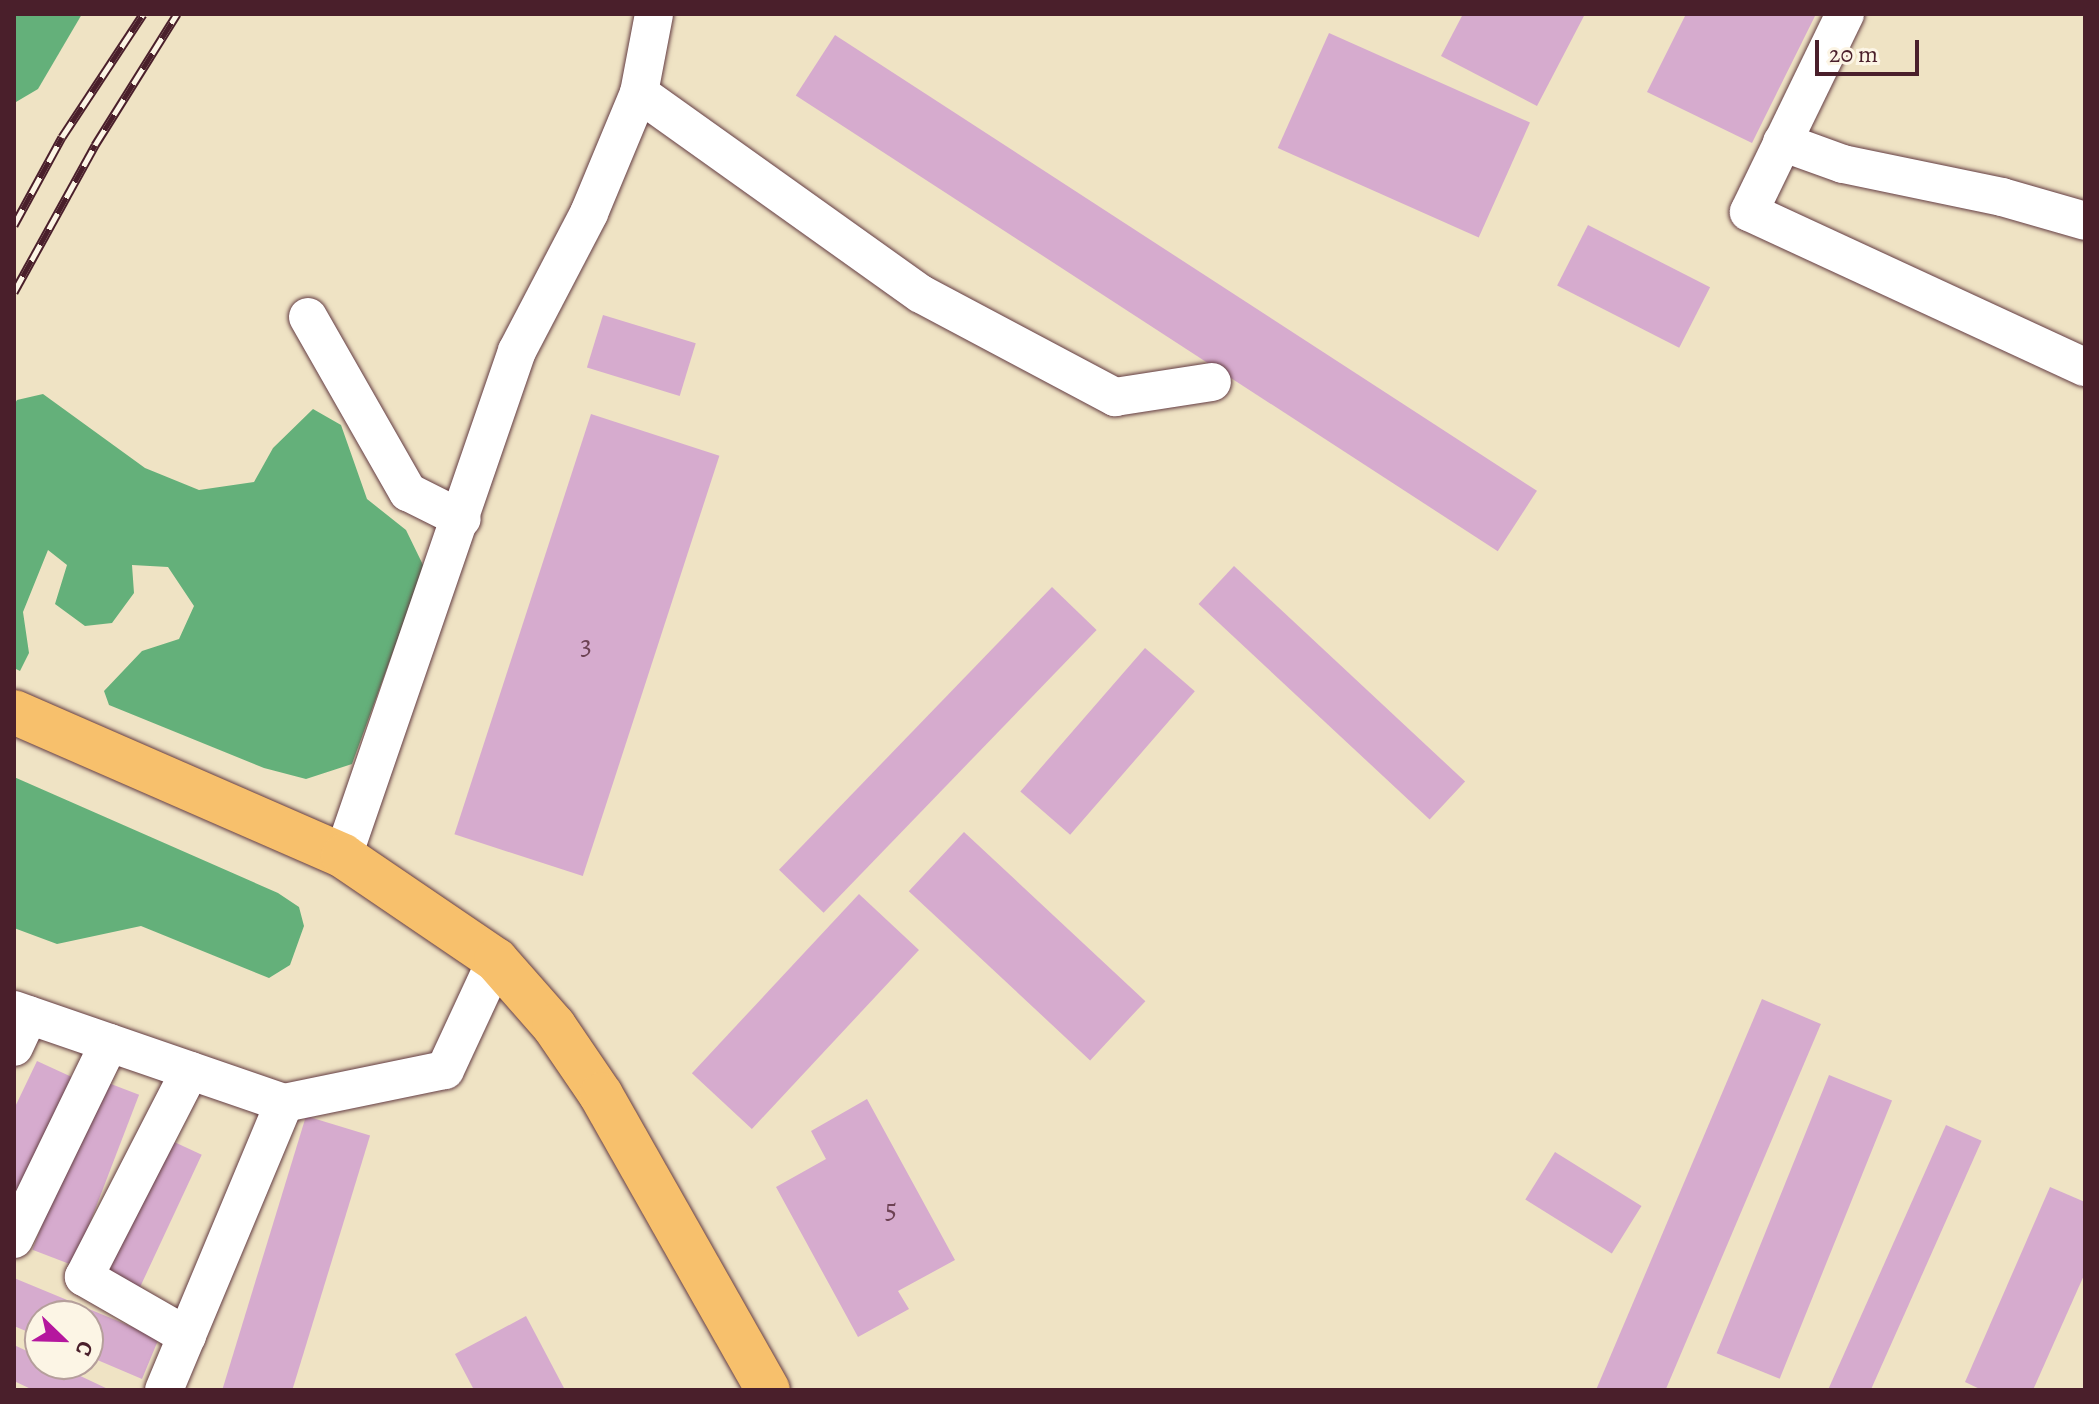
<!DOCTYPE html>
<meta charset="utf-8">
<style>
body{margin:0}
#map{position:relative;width:2099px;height:1404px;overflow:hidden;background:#efe3c4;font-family:Alegreya,serif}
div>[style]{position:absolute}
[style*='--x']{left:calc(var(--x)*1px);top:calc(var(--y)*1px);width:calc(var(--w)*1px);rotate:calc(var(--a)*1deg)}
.forest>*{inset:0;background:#64b07a}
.building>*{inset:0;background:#d6abce;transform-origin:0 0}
.roads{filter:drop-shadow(0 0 2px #633c42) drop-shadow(0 0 2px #633c42)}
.minor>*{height:38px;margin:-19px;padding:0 19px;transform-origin:19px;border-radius:19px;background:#fff}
.major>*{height:44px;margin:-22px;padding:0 22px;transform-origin:22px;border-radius:22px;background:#f7c06c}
.rail>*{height:9px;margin-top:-4.5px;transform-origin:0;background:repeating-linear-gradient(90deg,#fcf5e5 0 18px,#4a1f2b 0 36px);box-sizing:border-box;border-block:2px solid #4a1f2b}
span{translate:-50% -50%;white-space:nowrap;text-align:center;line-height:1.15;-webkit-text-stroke:6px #fcf5e5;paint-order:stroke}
.number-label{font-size:28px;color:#6d4254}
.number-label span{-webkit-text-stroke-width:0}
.frame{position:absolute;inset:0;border:16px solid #4a1f2b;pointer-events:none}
.north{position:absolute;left:24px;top:1300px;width:80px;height:80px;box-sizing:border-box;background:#fcf5e5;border:2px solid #b59f9b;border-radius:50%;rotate:113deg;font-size:22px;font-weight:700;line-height:32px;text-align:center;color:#4a1f2b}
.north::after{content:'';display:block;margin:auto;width:28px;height:36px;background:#b5179e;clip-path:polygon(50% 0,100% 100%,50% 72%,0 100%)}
.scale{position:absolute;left:1815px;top:40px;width:104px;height:36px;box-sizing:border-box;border:4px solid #4a1f2b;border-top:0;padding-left:10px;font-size:24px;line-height:28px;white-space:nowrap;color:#4a1f2b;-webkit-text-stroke:6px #fcf5e5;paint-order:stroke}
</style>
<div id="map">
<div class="forest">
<i style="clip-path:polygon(14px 14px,82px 14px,38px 89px,16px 102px)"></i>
<i style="clip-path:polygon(43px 394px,145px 468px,199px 490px,254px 482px,273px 448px,313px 409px,341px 425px,367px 499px,406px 530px,424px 567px,352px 764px,306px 779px,264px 768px,109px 705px,104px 691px,142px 651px,179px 639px,194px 606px,168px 567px,132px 565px,134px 593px,112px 623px,85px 626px,55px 604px,67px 565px,48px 550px,23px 612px,29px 653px,20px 671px,14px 668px,14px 405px,17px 400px)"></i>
<i style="clip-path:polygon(14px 777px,278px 893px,299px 907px,304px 926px,290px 965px,269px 978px,141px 926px,57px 944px,14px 928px)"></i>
</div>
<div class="building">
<i style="clip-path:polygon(1463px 14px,1585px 14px,1537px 106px,1441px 56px)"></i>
<i style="clip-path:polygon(1686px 14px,1816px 14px,1752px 143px,1647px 92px)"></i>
<i style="left:1329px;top:33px;width:220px;height:126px;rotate:24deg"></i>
<i style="left:835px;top:35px;width:837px;height:72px;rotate:33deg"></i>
<i style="left:1588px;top:225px;width:137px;height:68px;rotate:27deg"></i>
<i style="left:603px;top:315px;width:97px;height:55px;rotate:17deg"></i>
<i style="left:591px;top:414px;width:135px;height:442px;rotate:18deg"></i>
<i style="left:1234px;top:566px;width:316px;height:52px;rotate:43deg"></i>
<i style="left:1052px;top:587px;width:62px;height:393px;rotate:44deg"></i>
<i style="left:1145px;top:648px;width:66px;height:190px;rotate:41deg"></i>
<i style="left:964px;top:832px;width:248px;height:81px;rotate:43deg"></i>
<i style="left:859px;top:894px;width:82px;height:245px;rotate:43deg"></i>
<i style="left:1762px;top:999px;width:64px;height:423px;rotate:23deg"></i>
<i style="clip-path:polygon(37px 1061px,74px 1078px,14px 1206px,14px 1109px)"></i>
<i style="left:1829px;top:1075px;width:68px;height:300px;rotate:22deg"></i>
<i style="left:98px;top:1079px;width:44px;height:183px;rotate:21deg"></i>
<i style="clip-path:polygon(867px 1099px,955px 1260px,898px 1291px,909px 1309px,858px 1337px,776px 1187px,826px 1159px,811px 1131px)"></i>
<i style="left:306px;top:1116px;width:67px;height:286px;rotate:17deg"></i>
<i style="left:1946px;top:1125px;width:39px;height:288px;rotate:24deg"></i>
<i style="left:170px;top:1140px;width:35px;height:156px;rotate:25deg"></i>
<i style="left:1555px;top:1152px;width:102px;height:56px;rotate:32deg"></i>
<i style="clip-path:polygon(2050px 1187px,2085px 1202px,2085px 1273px,2033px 1390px,1982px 1390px,1965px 1382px)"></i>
<i style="clip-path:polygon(14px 1278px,159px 1338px,142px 1379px,88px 1356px,88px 1316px,40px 1316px,40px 1337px,14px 1326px)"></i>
<i style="clip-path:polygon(526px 1316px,565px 1390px,474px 1390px,455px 1354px)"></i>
<i style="clip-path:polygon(14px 1345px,40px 1357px,40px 1364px,55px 1364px,110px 1390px,33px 1390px,14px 1381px)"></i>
</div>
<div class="roads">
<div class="minor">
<i style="--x:1845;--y:14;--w:220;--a:115.9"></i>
<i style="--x:1749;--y:212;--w:370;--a:24.8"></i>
<i style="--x:639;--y:93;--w:346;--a:35.5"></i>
<i style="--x:921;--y:294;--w:220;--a:28"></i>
<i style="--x:1115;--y:397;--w:98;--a:-8.8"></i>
<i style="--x:1782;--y:142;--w:65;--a:19.8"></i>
<i style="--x:1843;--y:164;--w:162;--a:11.7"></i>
<i style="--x:2002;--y:197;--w:86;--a:16.1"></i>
<i style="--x:308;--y:317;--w:202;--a:60.3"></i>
<i style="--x:408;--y:492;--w:60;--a:26.6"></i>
<i style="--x:343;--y:856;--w:534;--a:-70.99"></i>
<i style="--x:517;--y:351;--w:156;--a:-62.4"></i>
<i style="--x:589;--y:213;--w:130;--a:-67.4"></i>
<i style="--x:639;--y:93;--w:80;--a:-79.2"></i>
<i style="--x:14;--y:1010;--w:286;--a:19"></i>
<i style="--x:14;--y:1047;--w:35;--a:-65"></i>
<i style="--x:14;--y:1239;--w:218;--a:-64.1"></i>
<i style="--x:187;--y:1336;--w:119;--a:-150.2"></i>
<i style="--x:84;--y:1277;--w:232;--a:-62.8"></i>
<i style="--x:164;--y:1390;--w:311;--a:-67.3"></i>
<i style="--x:284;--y:1103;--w:164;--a:-11.6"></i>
<i style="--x:445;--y:1070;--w:121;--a:-65.1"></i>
</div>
<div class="major">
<i style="--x:14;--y:712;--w:359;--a:23.6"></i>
<i style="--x:343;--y:856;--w:185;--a:34.2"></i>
<i style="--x:496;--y:960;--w:88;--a:48.7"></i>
<i style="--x:554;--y:1026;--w:83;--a:55.7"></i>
<i style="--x:601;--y:1095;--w:339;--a:60.5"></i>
</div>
</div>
<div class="rail">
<i style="--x:14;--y:225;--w:100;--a:-61.4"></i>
<i style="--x:62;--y:137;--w:147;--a:-56.6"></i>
<i style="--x:14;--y:292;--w:168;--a:-61.1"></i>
<i style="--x:95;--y:145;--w:155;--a:-58"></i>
</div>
<div class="number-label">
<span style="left:586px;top:645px">3</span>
<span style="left:891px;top:1209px">5</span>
</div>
<div class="frame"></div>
<div class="north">С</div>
<div class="scale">20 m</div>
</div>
